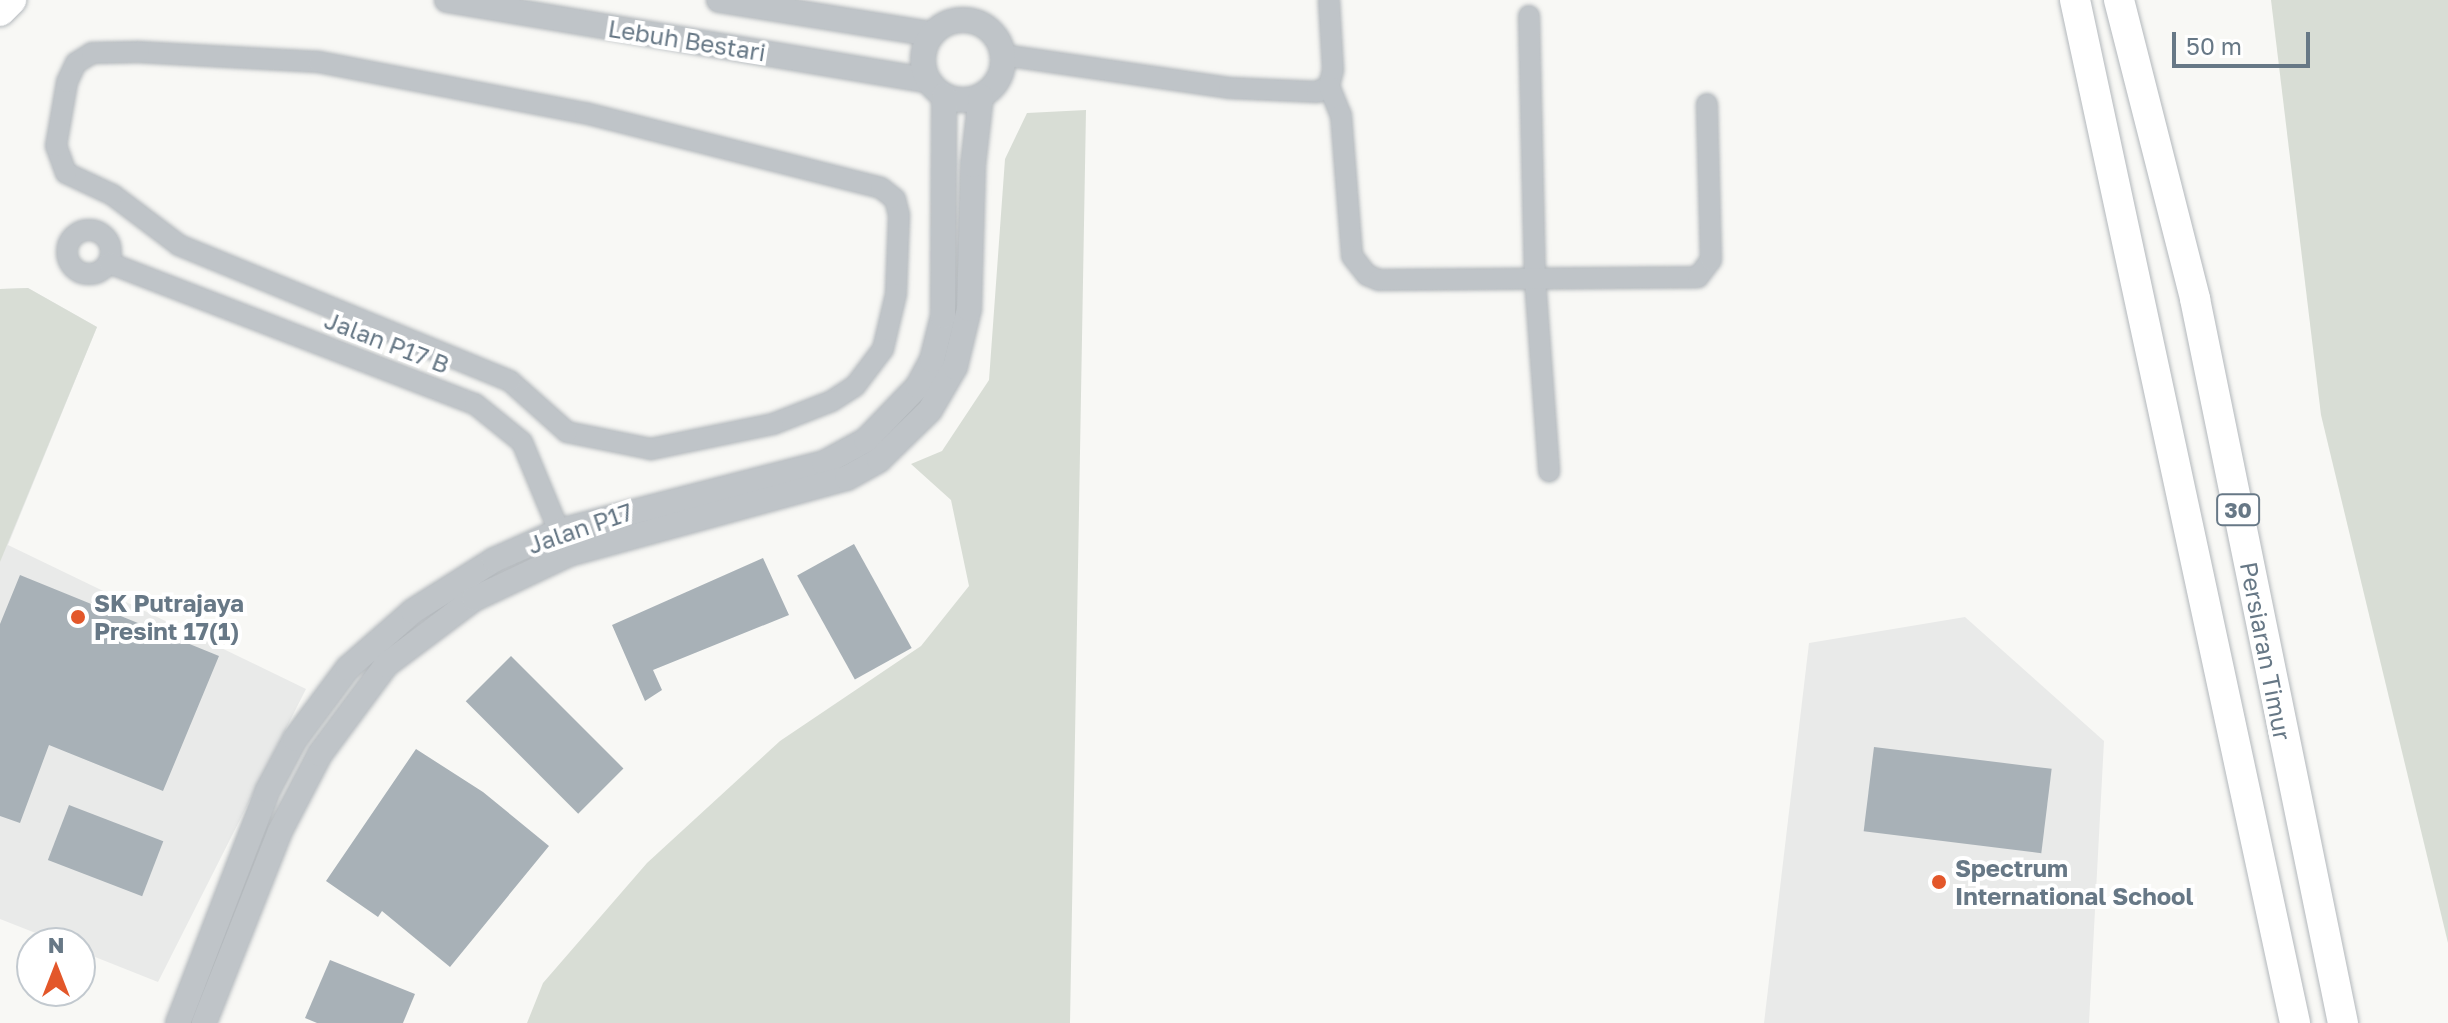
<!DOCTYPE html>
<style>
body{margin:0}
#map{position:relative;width:2448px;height:1023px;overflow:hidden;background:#f8f8f5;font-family:"Golos Text",sans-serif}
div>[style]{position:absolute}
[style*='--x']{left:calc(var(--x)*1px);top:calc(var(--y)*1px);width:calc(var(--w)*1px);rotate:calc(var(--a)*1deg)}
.built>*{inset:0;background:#e9eae9}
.green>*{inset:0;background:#d8ddd5}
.building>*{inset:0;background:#a8b1b7;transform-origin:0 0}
.roads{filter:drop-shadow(0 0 2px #b3b8bc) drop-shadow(0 0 2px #b3b8bc)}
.minor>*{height:20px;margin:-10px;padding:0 10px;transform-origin:10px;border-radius:10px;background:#bfc4c8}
.minor>.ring{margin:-10px;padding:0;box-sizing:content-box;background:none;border:20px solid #bfc4c8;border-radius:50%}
.tertiary>*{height:24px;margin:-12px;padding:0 12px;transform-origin:12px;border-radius:12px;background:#bfc4c8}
.tertiary>.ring{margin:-12px;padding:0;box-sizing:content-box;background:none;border:24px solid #bfc4c8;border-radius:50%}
.primary>*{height:30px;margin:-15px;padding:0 15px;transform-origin:15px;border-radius:15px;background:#fff}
.dots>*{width:22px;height:22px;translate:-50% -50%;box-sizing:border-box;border:4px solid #fff;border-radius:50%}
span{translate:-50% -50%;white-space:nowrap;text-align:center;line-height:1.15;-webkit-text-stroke:8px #fff;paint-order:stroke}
.shield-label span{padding:2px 6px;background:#fff;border:2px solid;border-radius:6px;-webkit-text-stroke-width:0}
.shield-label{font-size:22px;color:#677886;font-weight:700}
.street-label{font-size:24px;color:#677886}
.poi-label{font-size:24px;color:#677886;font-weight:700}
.left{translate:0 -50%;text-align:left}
.north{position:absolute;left:16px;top:927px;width:80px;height:80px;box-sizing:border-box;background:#fff;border:2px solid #c2c9cf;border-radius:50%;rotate:0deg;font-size:22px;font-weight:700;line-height:32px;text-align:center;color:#677886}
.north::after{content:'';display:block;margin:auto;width:28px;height:36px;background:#e3572a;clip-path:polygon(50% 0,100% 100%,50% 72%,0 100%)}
.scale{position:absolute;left:2172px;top:32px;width:138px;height:36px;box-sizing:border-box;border:4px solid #677886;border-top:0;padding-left:10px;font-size:24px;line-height:28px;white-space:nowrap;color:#677886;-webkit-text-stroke:6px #fff;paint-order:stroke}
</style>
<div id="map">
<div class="built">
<i style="clip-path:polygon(28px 288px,97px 327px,8px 545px,306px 689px,158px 982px,80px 951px,80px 943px,61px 943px,0 919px,0 289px)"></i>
<i style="clip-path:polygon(1965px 617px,2104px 741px,2089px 1023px,1764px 1023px,1809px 643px)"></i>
</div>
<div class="green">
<i style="clip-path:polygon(2271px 0,2448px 0,2448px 943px,2321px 415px)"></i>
<i style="clip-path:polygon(1086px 110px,1070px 1023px,527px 1023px,543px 983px,647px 863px,780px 741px,921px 646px,969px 586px,951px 500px,911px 464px,942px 451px,989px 380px,1005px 159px,1027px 113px)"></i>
<i style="clip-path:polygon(28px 288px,97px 327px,0 562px,0 289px)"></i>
</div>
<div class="building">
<i style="left:854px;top:544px;width:119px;height:65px;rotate:61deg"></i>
<i style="clip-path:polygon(763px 558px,789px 615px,653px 670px,662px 690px,645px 701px,612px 625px)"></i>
<i style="clip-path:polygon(20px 575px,219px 656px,163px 791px,49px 745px,20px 823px,0 816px,0 624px)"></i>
<i style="left:511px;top:656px;width:159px;height:64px;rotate:45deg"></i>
<i style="left:1874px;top:747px;width:179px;height:85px;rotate:7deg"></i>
<i style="clip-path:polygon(416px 749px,483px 792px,549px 846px,450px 967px,382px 911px,378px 917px,326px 881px)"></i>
<i style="left:69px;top:805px;width:101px;height:59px;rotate:21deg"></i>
<i style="clip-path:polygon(330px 960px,415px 994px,403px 1023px,317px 1023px,305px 1018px)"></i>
</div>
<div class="roads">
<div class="minor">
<i style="--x:1529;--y:16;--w:263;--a:88.7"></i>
<i style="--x:1535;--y:279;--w:193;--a:85.8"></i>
<i style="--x:139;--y:52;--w:180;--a:3.2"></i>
<i style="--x:319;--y:62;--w:271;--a:10.9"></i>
<i style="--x:585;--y:113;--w:305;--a:14.2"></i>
<i style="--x:881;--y:188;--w:18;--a:38"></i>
<i style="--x:895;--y:199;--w:16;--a:76"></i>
<i style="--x:899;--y:215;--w:79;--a:92.2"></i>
<i style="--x:896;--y:294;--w:57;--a:103.3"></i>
<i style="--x:883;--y:349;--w:46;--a:127.1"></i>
<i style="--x:855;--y:386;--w:27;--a:147"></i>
<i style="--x:832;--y:401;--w:63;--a:158.7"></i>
<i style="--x:773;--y:424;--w:125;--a:168.4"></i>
<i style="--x:651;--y:449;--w:86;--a:-168.6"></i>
<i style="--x:567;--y:432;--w:76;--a:-138.2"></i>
<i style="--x:510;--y:381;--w:358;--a:-157.7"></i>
<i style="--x:179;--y:245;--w:83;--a:-142.9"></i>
<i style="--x:113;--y:195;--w:52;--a:-154.9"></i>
<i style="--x:66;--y:173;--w:29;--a:-110"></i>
<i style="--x:56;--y:146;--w:65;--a:-80.2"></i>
<i style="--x:67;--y:82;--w:21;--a:-65"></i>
<i style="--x:76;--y:63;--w:19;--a:-32"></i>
<i style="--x:92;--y:53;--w:47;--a:-1.2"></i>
<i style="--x:1003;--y:55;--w:228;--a:8.3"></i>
<i style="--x:1229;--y:88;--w:88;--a:2.6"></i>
<i style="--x:1317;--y:92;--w:13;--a:-27"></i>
<i style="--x:1329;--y:86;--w:16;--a:-76"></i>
<i style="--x:1333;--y:70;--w:70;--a:-93.3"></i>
<i style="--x:1329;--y:86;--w:31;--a:68"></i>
<i style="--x:1341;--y:115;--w:141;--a:85.5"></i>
<i style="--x:1352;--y:256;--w:24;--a:52"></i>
<i style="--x:1367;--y:275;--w:13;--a:23"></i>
<i style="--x:1379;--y:280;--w:319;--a:-0.5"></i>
<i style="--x:1698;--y:277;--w:21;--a:-53"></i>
<i style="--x:1711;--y:260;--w:156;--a:-91.5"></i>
<i class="ring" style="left:67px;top:230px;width:24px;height:24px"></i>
<i style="--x:109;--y:263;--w:392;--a:21.1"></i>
<i style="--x:475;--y:404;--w:60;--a:39"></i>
<i style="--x:522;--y:442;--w:109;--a:67.4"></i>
</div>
<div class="tertiary">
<i style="--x:447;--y:0;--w:487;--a:9.5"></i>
<i style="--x:719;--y:0;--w:215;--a:9.1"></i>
<i class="ring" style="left:923px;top:20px;width:56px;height:56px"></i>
<i style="--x:178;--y:1023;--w:250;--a:-68.9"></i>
<i style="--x:268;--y:790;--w:58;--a:-62.1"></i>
<i style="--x:295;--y:739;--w:89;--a:-53.3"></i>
<i style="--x:348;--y:668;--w:86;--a:-41.2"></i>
<i style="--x:413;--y:611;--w:96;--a:-32.2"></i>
<i style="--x:494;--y:560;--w:71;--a:-24"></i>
<i style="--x:559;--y:531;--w:274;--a:-14.4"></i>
<i style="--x:824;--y:463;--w:48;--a:-28.7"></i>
<i style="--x:866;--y:440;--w:75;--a:-46.1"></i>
<i style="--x:918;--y:386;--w:30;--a:-62"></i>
<i style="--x:932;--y:360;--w:45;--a:-76"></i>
<i style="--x:943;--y:316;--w:220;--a:-89.7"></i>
<i style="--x:204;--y:1023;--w:206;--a:-68.4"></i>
<i style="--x:280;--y:831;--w:87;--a:-62.5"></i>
<i style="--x:320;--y:754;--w:111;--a:-53.4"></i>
<i style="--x:386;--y:665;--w:110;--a:-36.9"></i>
<i style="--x:474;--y:599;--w:105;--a:-25.3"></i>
<i style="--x:569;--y:554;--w:288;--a:-15.3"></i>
<i style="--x:847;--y:478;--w:37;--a:-29"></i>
<i style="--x:879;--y:460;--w:71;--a:-44.4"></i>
<i style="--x:930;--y:410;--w:50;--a:-59.8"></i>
<i style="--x:955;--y:367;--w:60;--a:-76.4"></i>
<i style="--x:969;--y:309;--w:144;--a:-88.4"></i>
<i style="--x:973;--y:165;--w:69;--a:-83.4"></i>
</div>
<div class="primary">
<i style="--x:2075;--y:0;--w:1046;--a:77.86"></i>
<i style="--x:2119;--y:0;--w:309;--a:75.7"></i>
<i style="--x:2195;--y:299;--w:739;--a:78.45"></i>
<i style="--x:0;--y:11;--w:16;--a:-45"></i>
</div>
</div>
<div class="dots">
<i style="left:78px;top:617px;background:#e3572a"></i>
<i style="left:1939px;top:882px;background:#e3572a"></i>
</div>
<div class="shield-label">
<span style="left:2238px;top:510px">30</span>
</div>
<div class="street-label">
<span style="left:687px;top:40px;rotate:9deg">Lebuh Bestari</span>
<span style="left:387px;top:342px;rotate:21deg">Jalan P17 B</span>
<span style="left:580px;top:528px;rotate:-19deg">Jalan P17</span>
<span style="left:2266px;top:651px;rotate:79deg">Persiaran Timur</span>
</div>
<div class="poi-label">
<span class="left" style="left:94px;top:617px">SK Putrajaya<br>Presint 17(1)</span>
<span class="left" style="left:1955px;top:882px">Spectrum<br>International School</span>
</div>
<div class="north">N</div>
<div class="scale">50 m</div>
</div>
